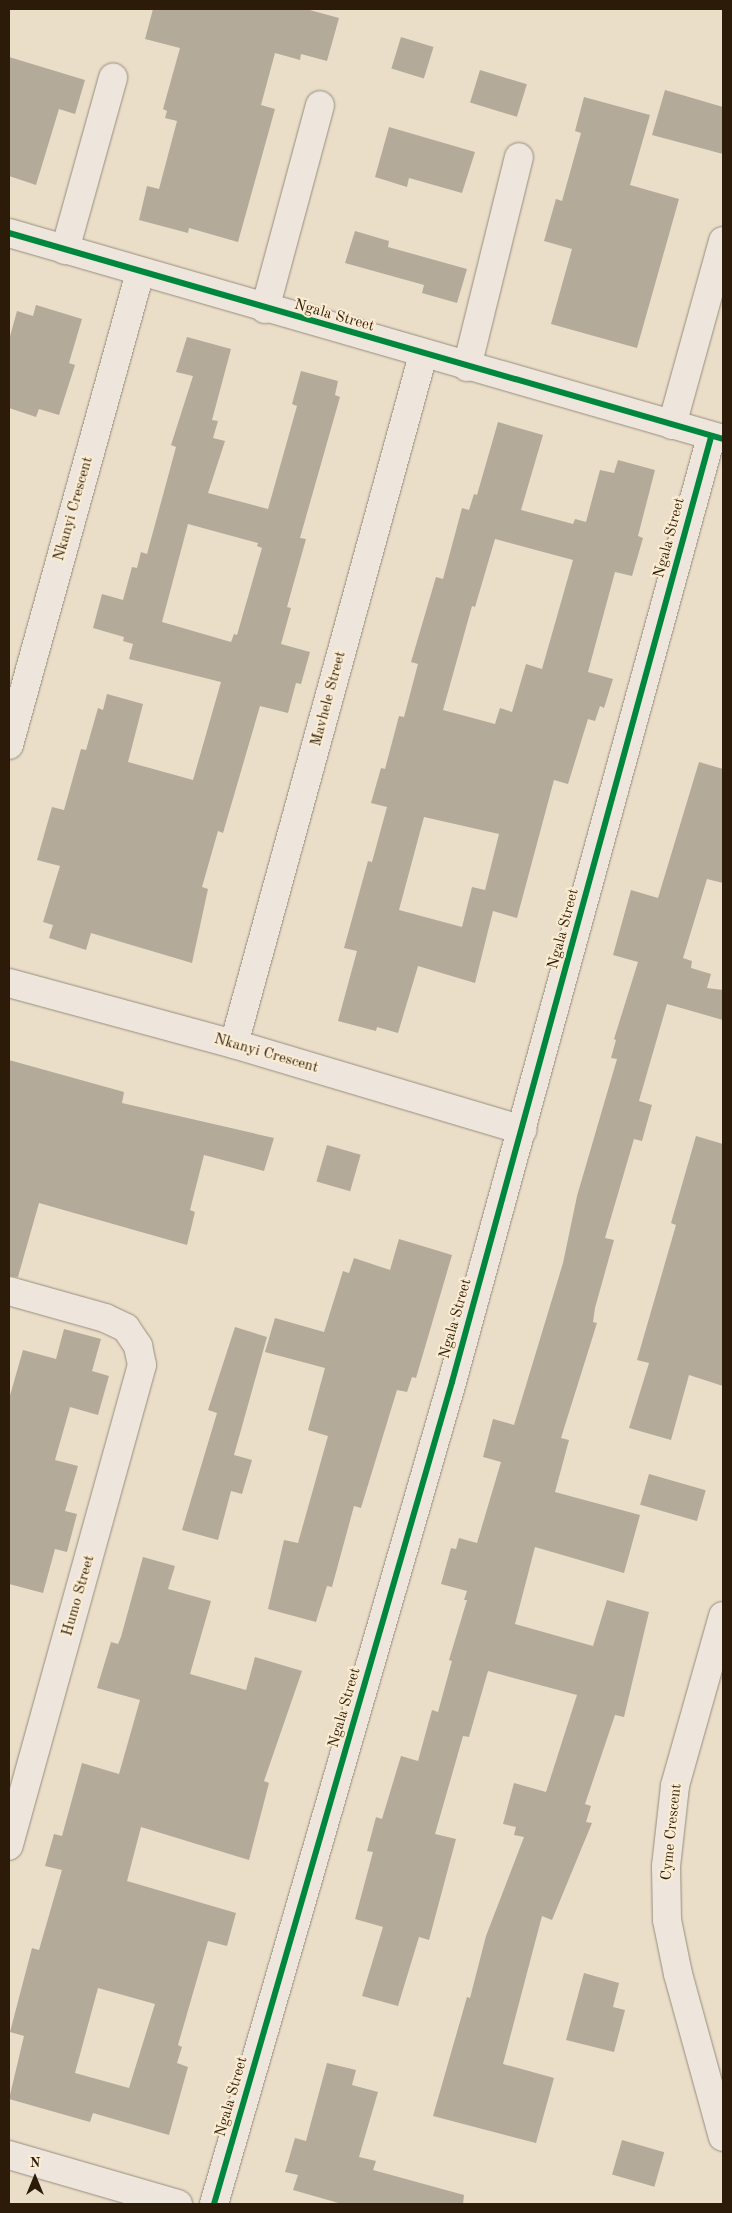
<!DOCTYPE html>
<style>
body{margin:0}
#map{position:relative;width:732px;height:2213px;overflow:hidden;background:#ebdec8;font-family:"Old Standard TT",serif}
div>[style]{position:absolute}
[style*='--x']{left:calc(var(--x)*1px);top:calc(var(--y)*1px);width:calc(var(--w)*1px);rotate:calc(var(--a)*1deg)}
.building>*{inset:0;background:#b3aa9a;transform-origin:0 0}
.roads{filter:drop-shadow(0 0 1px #968d7e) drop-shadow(0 0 1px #968d7e)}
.street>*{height:28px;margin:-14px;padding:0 14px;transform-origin:14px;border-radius:14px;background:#eee6dc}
.cycleway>*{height:6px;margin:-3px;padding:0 3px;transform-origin:3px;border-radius:3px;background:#00873e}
span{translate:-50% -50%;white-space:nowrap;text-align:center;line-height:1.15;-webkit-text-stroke:4px #fbecd2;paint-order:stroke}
.street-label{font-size:15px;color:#2b1b08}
.frame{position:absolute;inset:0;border:10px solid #2b1b08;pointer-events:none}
.north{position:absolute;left:10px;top:2153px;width:50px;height:50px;-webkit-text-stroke:4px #fbecd2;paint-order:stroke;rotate:0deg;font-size:14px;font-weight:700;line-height:20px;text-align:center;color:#2b1b08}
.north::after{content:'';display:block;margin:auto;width:18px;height:22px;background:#2b1b08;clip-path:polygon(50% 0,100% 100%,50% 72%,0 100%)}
</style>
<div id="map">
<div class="building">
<i style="clip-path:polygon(153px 9px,306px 9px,339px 18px,327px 61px,301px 54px,300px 60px,275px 53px,261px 105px,275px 109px,238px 242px,189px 228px,188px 233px,139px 220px,147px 186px,159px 189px,177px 121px,165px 118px,167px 111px,163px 109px,180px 48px,145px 39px)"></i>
<i style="left:401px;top:37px;width:34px;height:33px;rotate:17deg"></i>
<i style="clip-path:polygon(9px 57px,85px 80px,75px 114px,59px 109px,36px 185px,9px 176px)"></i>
<i style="left:480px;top:70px;width:49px;height:34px;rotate:17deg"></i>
<i style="clip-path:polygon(665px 90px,723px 107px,723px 154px,652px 135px)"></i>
<i style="clip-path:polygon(584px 97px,650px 115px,630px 185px,679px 199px,637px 348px,551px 324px,572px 249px,544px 241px,556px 199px,562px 201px,581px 133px,575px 131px)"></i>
<i style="clip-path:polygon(389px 127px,475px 152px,462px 193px,409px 178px,407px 187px,375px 177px)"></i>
<i style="clip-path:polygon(355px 231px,389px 241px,388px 247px,467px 269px,457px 303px,422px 293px,424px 285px,345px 263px)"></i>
<i style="clip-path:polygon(36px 305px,82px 319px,69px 363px,75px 365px,59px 415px,39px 409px,36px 417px,9px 408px,9px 340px,17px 311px,33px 316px)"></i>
<i style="clip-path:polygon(evenodd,187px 337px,231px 349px,212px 420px,218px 421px,213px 438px,225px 441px,208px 493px,268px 509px,297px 406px,292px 404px,301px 371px,338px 381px,335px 395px,340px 397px,300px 538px,306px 539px,287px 607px,291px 608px,281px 644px,310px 652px,301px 684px,296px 683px,288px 713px,260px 706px,223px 833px,218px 831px,202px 887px,208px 889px,192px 963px,91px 933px,86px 950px,49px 938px,53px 925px,43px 922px,60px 866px,37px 860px,52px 807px,64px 810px,81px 749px,86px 750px,98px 708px,103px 710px,107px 694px,143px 704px,128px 762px,193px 780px,221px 682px,129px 659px,133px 644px,123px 641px,124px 637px,93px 628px,102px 594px,123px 600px,132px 567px,137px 568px,141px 552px,147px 554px,176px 447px,171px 445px,193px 376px,176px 372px,187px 337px,188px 524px,258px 543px,257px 546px,262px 548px,237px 635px,234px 634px,231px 642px,162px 622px,188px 524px)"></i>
<i style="clip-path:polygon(evenodd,498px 422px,543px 435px,521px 510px,573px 524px,575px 519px,586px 522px,600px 470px,614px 473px,618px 460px,655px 470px,638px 536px,643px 538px,632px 576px,615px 572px,588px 672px,613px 679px,604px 708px,600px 706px,595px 721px,588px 719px,568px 784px,554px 780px,517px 918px,493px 911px,475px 983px,418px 966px,398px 1033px,377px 1027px,376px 1031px,338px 1021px,357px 951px,344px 948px,368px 861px,372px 862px,387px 807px,371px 803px,381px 768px,385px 769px,399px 716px,404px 717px,418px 664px,411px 662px,436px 577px,443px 579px,462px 508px,469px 510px,474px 494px,477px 495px,498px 422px,495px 539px,573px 560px,542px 669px,526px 664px,512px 712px,500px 708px,495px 724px,443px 710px,472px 606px,475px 607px,495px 539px,498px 422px,424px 817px,499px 834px,485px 890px,472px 887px,462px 927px,399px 910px,424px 817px)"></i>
<i style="clip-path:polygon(699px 762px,723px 769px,723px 883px,707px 879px,683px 958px,692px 961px,691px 968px,711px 974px,707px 988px,723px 990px,723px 1020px,667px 1004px,639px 1101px,652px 1105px,642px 1141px,634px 1139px,605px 1238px,614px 1240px,595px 1308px,593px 1322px,597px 1323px,561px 1438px,569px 1440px,555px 1492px,640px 1515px,624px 1573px,535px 1547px,515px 1624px,593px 1646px,607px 1600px,649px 1612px,624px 1717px,615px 1715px,585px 1804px,591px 1806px,586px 1822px,592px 1823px,552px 1920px,542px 1916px,503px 2064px,554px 2078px,536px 2143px,433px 2116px,467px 1997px,470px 1998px,486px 1936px,524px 1837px,514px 1835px,516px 1827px,503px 1824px,514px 1783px,546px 1792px,577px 1695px,488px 1671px,469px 1737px,463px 1736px,435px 1834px,456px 1839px,429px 1940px,419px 1937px,398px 2006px,362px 1996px,383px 1927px,355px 1919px,373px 1852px,367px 1851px,376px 1817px,382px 1819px,401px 1756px,418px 1761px,432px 1710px,438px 1712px,452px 1661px,449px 1660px,467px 1600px,464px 1600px,467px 1591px,441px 1584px,451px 1548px,456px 1549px,459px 1538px,477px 1543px,501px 1462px,483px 1457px,493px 1419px,514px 1425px,563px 1263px,577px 1196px,617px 1059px,611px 1058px,616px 1040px,614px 1039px,638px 962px,613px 955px,631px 890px,658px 898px)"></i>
<i style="clip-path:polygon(9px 1060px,124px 1092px,122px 1103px,274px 1138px,264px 1171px,204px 1155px,190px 1210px,195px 1212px,187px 1245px,39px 1203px,18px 1277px,9px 1276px)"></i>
<i style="clip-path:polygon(696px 1136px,723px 1144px,723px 1386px,689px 1375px,671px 1440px,629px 1428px,649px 1363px,637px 1360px,676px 1225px,671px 1223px)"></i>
<i style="left:327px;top:1145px;width:35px;height:38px;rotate:16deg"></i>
<i style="clip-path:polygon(399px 1239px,452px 1255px,416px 1378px,412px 1377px,407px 1392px,397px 1390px,361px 1508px,354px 1506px,332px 1587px,327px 1586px,316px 1622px,268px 1609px,284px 1540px,298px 1543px,328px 1436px,308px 1430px,325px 1368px,265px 1352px,275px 1318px,324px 1332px,343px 1271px,349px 1273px,354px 1258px,390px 1270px)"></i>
<i style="clip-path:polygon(235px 1327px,267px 1337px,234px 1455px,252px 1460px,242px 1494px,231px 1491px,218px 1540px,182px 1530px,217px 1413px,208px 1410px)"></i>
<i style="clip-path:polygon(64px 1329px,101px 1339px,92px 1371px,109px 1376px,98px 1415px,70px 1407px,55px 1460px,78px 1466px,65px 1511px,77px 1514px,67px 1552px,55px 1549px,43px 1593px,9px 1584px,9px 1399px,23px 1350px,56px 1359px)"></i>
<i style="left:649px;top:1474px;width:59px;height:32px;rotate:16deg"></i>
<i style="clip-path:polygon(evenodd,143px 1557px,175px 1566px,168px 1589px,211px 1601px,190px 1674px,246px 1690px,255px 1657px,302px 1671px,264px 1781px,269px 1783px,249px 1860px,141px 1827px,127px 1881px,236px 1913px,227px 1946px,208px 1941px,178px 2045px,182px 2047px,177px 2063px,188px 2067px,169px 2135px,93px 2113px,90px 2122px,9px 2099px,24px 2036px,10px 2032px,32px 1948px,39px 1950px,62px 1870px,45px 1866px,54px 1834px,62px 1836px,82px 1763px,119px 1774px,140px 1700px,97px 1688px,111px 1642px,118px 1644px,121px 1637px,143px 1557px,98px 1988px,155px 2004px,129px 2088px,75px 2073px,98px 1988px)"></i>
<i style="clip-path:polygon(584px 1973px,619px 1983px,613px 2007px,625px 2010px,614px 2052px,566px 2040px)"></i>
<i style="clip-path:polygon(327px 2063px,356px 2070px,352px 2085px,378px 2092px,359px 2157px,376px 2161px,373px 2170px,464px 2195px,463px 2204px,342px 2204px,293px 2190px,298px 2175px,285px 2172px,295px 2138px,306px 2141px)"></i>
<i style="left:622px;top:2140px;width:44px;height:36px;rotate:16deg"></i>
</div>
<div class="roads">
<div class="street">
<i style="--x:9;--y:233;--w:743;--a:16.09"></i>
<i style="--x:65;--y:250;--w:179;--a:-74.4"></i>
<i style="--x:265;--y:309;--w:211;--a:-74.9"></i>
<i style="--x:467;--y:367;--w:216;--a:-76.1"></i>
<i style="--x:672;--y:425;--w:191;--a:-74.5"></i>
<i style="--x:9;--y:745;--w:490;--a:-74.5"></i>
<i style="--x:9;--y:983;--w:233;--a:15.2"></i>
<i style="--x:234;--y:1044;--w:301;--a:16.6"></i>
<i style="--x:234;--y:1044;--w:714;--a:-74.66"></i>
<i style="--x:9;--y:1291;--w:100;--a:15.7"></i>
<i style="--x:105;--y:1318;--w:23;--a:25"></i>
<i style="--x:126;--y:1328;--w:22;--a:56"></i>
<i style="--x:138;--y:1346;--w:19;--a:78"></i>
<i style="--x:142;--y:1365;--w:499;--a:105.5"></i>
<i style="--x:723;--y:1616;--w:177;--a:105.8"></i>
<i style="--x:675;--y:1786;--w:81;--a:96.4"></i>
<i style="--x:666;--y:1866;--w:54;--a:88.9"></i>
<i style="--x:667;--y:1920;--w:55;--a:78.5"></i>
<i style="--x:678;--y:1974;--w:169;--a:74.6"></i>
<i style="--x:9;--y:2155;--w:176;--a:16.2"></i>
<i style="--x:214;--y:2204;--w:856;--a:-73.85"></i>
<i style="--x:452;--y:1382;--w:980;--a:-74.67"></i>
</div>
</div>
<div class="cycleway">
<i style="--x:9;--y:233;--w:743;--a:16.09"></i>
<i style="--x:214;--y:2204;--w:856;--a:-73.85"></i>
<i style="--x:452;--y:1382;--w:980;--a:-74.67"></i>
</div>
<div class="street-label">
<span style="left:334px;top:316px;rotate:16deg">Ngala Street</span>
<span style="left:74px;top:509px;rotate:-74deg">Nkanyi Crescent</span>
<span style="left:670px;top:538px;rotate:-75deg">Ngala Street</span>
<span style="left:329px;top:699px;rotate:-75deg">Mavhele Street</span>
<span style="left:564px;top:929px;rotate:-75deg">Ngala Street</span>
<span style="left:266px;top:1054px;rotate:16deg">Nkanyi Crescent</span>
<span style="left:456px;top:1319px;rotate:-74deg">Ngala Street</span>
<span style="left:79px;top:1596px;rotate:-74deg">Humo Street</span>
<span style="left:345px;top:1708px;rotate:-74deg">Ngala Street</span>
<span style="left:672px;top:1832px;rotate:-84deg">Cyme Crescent</span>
<span style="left:232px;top:2097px;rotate:-74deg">Ngala Street</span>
</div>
<div class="frame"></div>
<div class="north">N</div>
</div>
